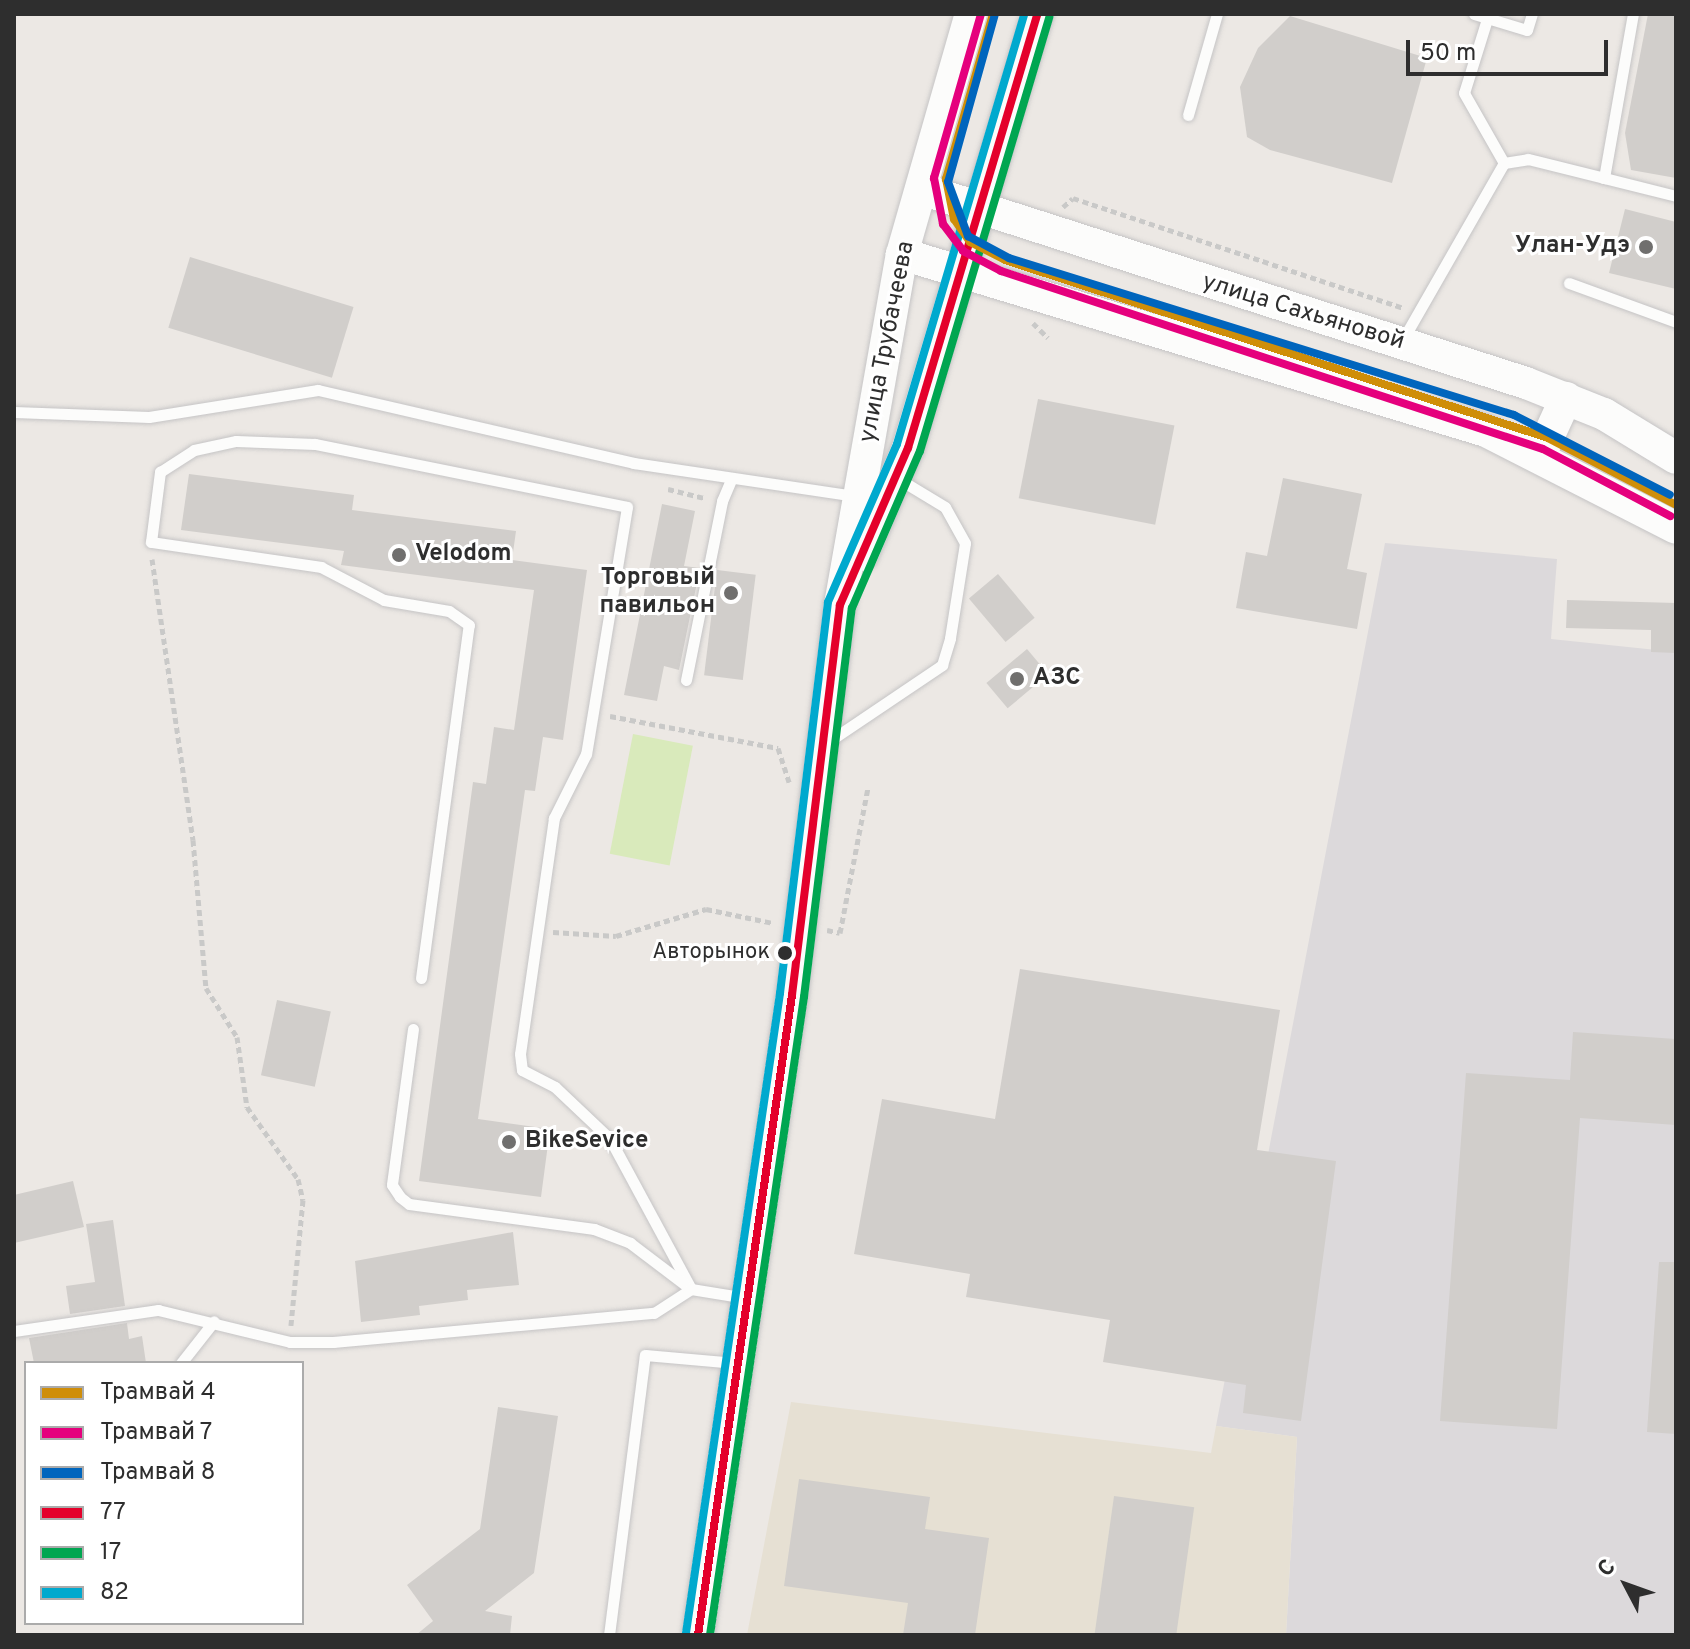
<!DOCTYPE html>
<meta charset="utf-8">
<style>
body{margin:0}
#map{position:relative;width:1690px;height:1649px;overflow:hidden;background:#ece8e4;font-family:Overpass,sans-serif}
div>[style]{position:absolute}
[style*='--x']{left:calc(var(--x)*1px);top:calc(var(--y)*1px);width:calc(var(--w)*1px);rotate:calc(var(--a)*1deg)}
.industrial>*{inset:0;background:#dcd9db}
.education>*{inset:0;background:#e6e0d3}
.pitch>*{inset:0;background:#d9eabb;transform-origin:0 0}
.building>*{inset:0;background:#d1cecb;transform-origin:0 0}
.path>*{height:5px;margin-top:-2.5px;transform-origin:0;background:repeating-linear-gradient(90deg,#c9c9c8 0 6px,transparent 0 10px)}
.roads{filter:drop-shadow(0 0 2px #c5c4c5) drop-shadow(0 0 2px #c5c4c5)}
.service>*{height:11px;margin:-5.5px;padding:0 5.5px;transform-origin:5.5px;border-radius:5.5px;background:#fcfcfb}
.secondary>*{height:32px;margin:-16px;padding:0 16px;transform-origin:16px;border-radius:16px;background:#fcfcfb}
.bus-1>*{height:8px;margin:-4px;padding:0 4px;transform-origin:4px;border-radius:4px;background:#e4002b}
.bus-2>*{height:8px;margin:-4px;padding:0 4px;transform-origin:4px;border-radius:4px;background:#00a651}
.bus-3>*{height:8px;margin:-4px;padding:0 4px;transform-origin:4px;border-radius:4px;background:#00a9ce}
.tram-1>*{height:8px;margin:-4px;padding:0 4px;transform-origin:4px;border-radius:4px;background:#cf8e09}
.tram-2>*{height:8px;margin:-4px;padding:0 4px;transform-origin:4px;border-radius:4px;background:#e5007d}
.tram-3>*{height:8px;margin:-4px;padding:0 4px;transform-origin:4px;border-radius:4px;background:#0065bd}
.dots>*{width:22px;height:22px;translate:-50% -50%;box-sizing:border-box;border:4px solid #fff;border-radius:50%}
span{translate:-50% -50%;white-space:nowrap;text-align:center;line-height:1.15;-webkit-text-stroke:6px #fff;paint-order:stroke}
.bus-label{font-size:22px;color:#2e2e2e}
.right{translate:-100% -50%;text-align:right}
.poi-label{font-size:24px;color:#2e2e2e;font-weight:700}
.left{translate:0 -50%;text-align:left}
.street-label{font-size:24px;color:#2e2e2e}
.frame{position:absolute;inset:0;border:16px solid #2e2e2e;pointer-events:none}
.legend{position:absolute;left:24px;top:1361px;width:280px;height:264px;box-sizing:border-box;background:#fff;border:2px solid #ababab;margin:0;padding:10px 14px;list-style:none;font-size:24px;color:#2e2e2e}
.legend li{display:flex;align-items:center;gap:16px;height:40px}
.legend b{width:40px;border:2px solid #ababab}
.north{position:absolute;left:1586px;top:1545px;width:80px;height:80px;-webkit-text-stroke:6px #fff;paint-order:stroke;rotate:311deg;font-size:22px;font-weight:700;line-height:32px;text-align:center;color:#2e2e2e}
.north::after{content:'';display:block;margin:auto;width:28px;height:36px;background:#2e2e2e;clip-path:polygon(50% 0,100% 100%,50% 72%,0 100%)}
.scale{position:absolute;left:1406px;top:40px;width:202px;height:36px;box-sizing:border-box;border:4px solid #2e2e2e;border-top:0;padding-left:10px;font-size:24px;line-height:28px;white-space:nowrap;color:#2e2e2e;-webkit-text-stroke:6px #fff;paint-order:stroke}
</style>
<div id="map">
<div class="industrial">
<i style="clip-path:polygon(1385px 543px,1557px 559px,1551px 639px,1676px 652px,1676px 1635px,1286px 1635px,1297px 1437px,1216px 1426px)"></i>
</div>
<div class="education">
<i style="clip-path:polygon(791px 1402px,1211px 1453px,1216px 1426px,1297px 1437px,1286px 1635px,747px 1635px)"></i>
</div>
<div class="pitch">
<i style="left:633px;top:734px;width:61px;height:122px;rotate:11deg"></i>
</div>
<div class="building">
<i style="clip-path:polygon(1648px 14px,1676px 14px,1676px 178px,1631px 170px,1625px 133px)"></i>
<i style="clip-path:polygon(1290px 16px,1427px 58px,1392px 183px,1270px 150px,1247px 137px,1240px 87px,1258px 48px)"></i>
<i style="clip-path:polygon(1625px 209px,1676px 222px,1676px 289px,1609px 273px)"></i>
<i style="left:190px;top:257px;width:171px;height:74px;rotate:17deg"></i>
<i style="left:1038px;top:399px;width:139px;height:101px;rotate:11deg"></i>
<i style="clip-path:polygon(189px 474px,354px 495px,352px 510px,516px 531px,512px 560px,587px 570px,563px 740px,543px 737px,535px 791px,525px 790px,478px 1119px,550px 1129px,541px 1197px,419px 1181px,473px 782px,486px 784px,494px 727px,514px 730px,534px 590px,341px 565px,344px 551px,181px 530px)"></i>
<i style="clip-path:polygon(1283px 478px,1362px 494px,1347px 569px,1367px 573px,1357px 629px,1236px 608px,1246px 552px,1267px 556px)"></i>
<i style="clip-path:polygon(662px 504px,695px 511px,684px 566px,700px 568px,679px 670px,664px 666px,657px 701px,624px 695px)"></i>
<i style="left:717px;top:570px;width:39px;height:106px;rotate:7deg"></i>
<i style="left:998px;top:574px;width:57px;height:38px;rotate:50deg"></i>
<i style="clip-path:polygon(1567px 600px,1676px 603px,1676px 653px,1651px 652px,1651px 630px,1566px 628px)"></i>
<i style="left:1027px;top:649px;width:33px;height:53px;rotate:50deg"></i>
<i style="clip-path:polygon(1020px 969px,1280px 1010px,1257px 1150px,1336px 1161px,1301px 1421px,1243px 1413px,1246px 1385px,1103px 1362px,1110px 1320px,966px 1297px,970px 1274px,854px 1254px,882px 1099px,995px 1119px)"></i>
<i style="left:277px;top:1000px;width:55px;height:77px;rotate:12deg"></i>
<i style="clip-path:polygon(1573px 1032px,1676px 1039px,1676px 1125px,1580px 1118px,1557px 1429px,1440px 1421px,1466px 1073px,1570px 1080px)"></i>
<i style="clip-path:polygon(73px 1181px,84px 1227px,14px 1243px,14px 1195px)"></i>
<i style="clip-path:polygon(113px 1220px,125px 1306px,70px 1314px,66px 1286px,95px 1282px,86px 1224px)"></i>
<i style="clip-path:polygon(513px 1232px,519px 1285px,467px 1290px,468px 1300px,419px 1306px,420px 1315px,361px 1322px,355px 1261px)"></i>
<i style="clip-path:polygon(1659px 1262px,1676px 1262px,1676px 1434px,1647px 1432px)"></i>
<i style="clip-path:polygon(127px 1323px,129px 1339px,142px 1336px,146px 1363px,34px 1363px,29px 1338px)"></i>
<i style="clip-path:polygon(498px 1407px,558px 1416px,534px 1573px,485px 1611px,512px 1616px,510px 1635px,416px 1635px,433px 1621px,407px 1585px,480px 1529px)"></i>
<i style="clip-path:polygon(799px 1479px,930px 1497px,925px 1529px,989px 1538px,975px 1635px,903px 1635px,908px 1603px,784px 1586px)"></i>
<i style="left:1114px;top:1496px;width:81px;height:140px;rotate:8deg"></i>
</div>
<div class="path">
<i style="--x:1063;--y:207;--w:13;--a:-42"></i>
<i style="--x:1073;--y:198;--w:348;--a:18.4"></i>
<i style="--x:1033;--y:323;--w:21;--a:45"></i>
<i style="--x:668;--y:489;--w:38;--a:14"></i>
<i style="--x:152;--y:559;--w:284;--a:81.7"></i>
<i style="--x:193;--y:840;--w:149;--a:85"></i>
<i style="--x:206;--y:988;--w:58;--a:57.7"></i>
<i style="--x:237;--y:1037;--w:71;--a:81.9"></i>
<i style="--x:247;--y:1107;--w:88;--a:54.7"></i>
<i style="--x:298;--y:1179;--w:22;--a:77"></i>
<i style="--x:303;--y:1200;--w:126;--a:95.5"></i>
<i style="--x:610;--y:716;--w:171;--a:10.8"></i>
<i style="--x:778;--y:748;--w:36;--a:72"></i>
<i style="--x:827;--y:930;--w:13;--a:13"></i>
<i style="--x:840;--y:933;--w:148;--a:-79.1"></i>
<i style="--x:553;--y:932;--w:63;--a:3.6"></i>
<i style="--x:616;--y:936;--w:94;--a:-16.7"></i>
<i style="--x:706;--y:909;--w:68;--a:11.8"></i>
</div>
<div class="roads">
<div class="service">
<i style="--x:1474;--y:14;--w:55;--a:16.8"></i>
<i style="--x:1527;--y:30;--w:17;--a:-73"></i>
<i style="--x:1487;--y:19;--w:77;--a:107.3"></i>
<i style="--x:1464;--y:93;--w:81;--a:60.3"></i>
<i style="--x:1188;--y:115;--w:105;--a:-74"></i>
<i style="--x:1604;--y:178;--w:74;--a:14"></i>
<i style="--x:1569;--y:283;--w:114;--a:20"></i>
<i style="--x:1402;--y:341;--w:205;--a:-60.2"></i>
<i style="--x:1504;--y:163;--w:24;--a:-9"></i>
<i style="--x:1528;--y:159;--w:78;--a:14"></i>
<i style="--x:1604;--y:178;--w:167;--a:-80"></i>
<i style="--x:14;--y:412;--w:135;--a:2.1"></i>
<i style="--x:149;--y:417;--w:171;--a:-9.1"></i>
<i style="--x:318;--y:390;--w:324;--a:13"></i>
<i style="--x:634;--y:463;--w:224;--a:8.5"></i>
<i style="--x:686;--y:680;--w:183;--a:-78.6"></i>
<i style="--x:722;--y:501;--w:25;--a:-67"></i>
<i style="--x:828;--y:742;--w:138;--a:-34"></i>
<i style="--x:942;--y:665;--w:28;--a:-73"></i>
<i style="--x:950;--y:638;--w:96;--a:-81"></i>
<i style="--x:965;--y:543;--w:41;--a:-119.1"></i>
<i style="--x:945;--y:507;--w:56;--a:-148.9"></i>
<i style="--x:421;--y:978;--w:356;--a:-82.3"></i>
<i style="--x:469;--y:625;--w:24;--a:-145"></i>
<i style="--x:449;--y:611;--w:66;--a:-170.4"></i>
<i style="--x:384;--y:600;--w:71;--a:-152.4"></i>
<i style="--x:321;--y:567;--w:172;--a:-171.6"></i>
<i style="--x:151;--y:542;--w:71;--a:-82.7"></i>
<i style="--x:160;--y:472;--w:40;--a:-32.9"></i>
<i style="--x:194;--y:450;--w:43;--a:-12.1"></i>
<i style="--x:236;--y:441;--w:79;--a:2.2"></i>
<i style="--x:315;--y:444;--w:318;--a:11.4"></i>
<i style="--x:627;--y:507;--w:250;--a:99.4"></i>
<i style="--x:586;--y:754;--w:72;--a:116.6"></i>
<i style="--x:554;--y:818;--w:238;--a:98.2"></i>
<i style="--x:520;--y:1054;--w:16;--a:83"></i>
<i style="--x:522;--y:1070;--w:37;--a:27"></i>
<i style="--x:555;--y:1087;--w:76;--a:43.4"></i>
<i style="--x:610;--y:1139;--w:170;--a:61.6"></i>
<i style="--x:413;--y:1029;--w:157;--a:97.7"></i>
<i style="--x:392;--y:1185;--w:14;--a:56"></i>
<i style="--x:400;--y:1197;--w:11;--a:38"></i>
<i style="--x:409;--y:1204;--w:187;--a:7.7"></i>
<i style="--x:594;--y:1229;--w:39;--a:21"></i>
<i style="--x:630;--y:1243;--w:68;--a:37.2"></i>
<i style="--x:14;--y:1331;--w:146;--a:-8.3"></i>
<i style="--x:158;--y:1310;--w:136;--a:13.6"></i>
<i style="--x:290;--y:1342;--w:43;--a:0"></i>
<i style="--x:333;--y:1342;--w:322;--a:-5.2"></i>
<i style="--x:654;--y:1313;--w:44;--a:-33"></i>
<i style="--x:691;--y:1289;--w:56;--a:9.3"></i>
<i style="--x:181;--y:1363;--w:53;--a:-51.8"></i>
<i style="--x:609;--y:1635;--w:282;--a:-82.7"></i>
<i style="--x:645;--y:1355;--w:91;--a:5"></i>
</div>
<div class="secondary">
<i style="--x:921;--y:189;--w:635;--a:17.78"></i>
<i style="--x:1526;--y:383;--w:84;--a:21.7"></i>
<i style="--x:1604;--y:414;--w:84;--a:31.4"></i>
<i style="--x:902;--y:254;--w:610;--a:16.86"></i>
<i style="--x:1486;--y:431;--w:213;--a:27"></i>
<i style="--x:1539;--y:457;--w:65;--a:-65.4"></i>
<i style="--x:862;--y:555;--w:116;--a:-66.7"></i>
<i style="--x:908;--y:448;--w:453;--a:-73.4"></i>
<i style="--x:698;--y:1635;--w:647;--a:-81.64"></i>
<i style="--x:792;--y:995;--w:393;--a:-83"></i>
<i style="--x:840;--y:605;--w:356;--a:-80"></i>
<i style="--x:902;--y:254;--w:250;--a:-74"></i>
</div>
</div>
<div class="bus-1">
<i style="--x:698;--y:1635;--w:647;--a:-81.64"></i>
<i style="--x:792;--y:995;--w:393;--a:-83"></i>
<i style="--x:840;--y:605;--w:171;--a:-66.6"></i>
<i style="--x:908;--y:448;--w:453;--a:-73.4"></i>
</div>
<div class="bus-2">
<i style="--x:710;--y:1635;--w:645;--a:-81.62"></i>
<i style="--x:804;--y:997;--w:392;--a:-83"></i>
<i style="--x:852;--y:608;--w:171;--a:-66.6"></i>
<i style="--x:920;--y:451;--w:453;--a:-73.4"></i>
</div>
<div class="bus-3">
<i style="--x:686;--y:1633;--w:647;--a:-81.64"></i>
<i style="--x:780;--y:993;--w:394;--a:-83"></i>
<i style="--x:828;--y:602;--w:172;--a:-66.4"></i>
<i style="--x:897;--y:444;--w:448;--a:-73.5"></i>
</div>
<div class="tram-1">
<i style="--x:993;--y:14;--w:172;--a:105.9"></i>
<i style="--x:946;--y:179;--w:41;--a:78.7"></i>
<i style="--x:954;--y:219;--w:28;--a:55"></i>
<i style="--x:970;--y:242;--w:39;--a:27"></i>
<i style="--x:1005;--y:260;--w:571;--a:18.15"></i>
<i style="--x:1548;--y:438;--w:144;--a:27.6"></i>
</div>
<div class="tram-2">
<i style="--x:981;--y:14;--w:171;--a:106"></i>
<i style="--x:934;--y:178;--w:47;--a:78.9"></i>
<i style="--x:943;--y:224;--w:34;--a:53"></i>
<i style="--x:963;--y:251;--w:43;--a:27.8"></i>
<i style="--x:1001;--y:271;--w:570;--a:18.18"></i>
<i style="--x:1543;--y:449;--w:144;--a:27.8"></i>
</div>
<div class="tram-3">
<i style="--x:995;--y:14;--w:174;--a:105.6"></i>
<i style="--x:948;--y:182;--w:58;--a:69.7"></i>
<i style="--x:968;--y:236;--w:47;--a:28.2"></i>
<i style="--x:1009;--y:258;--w:529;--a:17.27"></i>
<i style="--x:1514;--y:415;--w:175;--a:27.1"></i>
</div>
<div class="dots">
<i style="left:1646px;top:247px;background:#706f6e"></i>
<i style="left:399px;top:555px;background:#706f6e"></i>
<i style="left:731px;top:593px;background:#706f6e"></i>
<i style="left:1017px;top:679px;background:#706f6e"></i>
<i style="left:785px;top:953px;background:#2e2e2e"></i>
<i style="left:509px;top:1142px;background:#706f6e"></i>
</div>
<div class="bus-label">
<span class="right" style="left:770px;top:953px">Авторынок</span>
</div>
<div class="poi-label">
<span class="right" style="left:1630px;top:247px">Улан-Удэ</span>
<span class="left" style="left:415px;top:555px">Velodom</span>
<span class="right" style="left:715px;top:593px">Торговый<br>павильон</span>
<span class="left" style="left:1033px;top:679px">АЗС</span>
<span class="left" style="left:525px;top:1142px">BikeSevice</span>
</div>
<div class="street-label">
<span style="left:1303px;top:313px;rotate:17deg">улица Сахьяновой</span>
<span style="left:888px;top:342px;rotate:-79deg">улица Трубачеева</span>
</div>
<div class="frame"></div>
<ul class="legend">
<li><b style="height:10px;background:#cf8e09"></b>Трамвай 4</li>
<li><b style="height:10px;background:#e5007d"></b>Трамвай 7</li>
<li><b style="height:10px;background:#0065bd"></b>Трамвай 8</li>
<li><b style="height:10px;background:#e4002b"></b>77</li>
<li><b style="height:10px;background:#00a651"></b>17</li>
<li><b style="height:10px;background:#00a9ce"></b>82</li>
</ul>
<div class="north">С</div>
<div class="scale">50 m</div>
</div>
